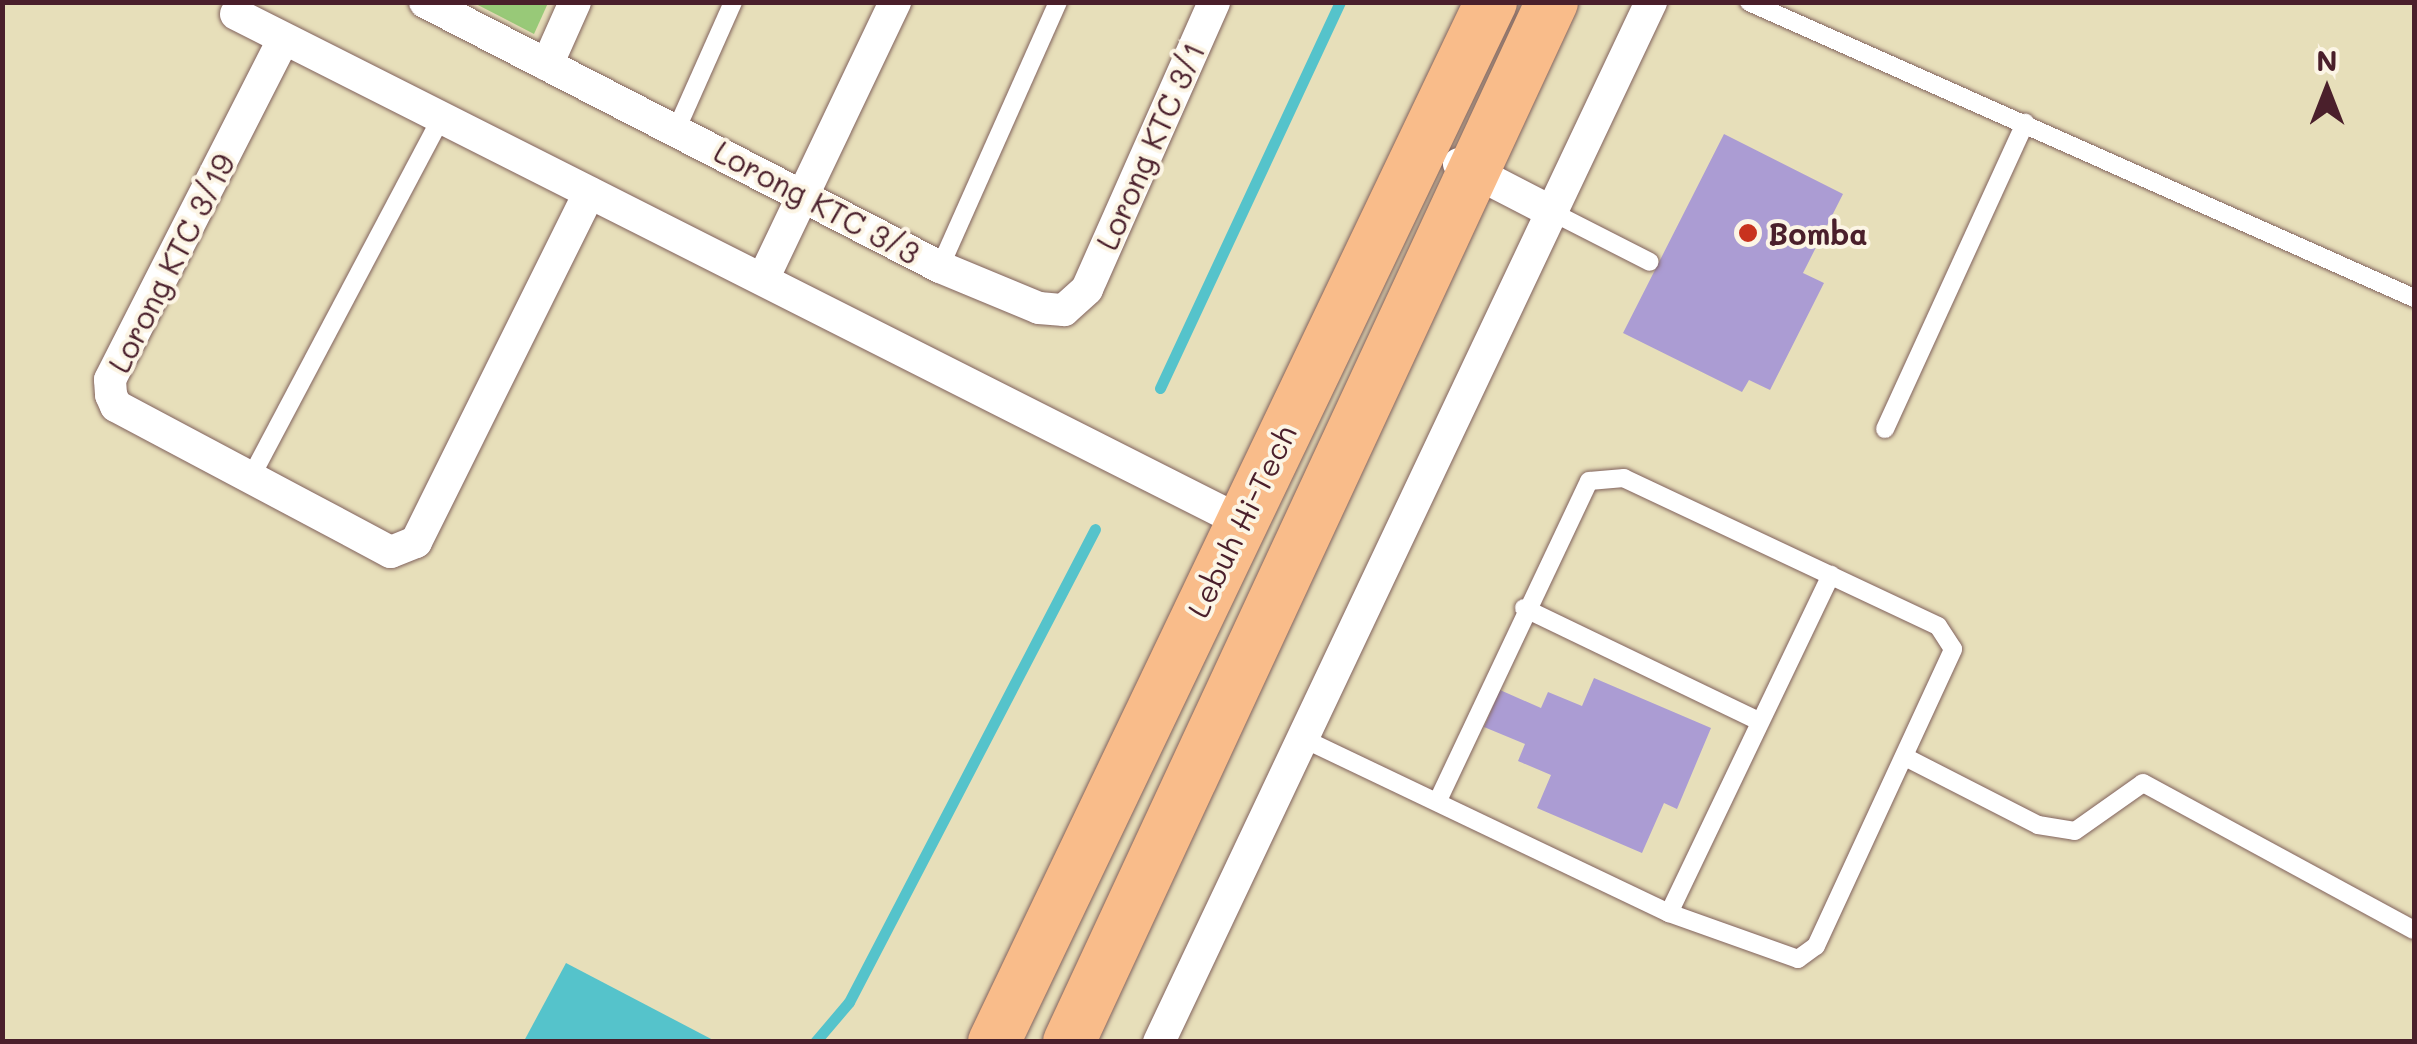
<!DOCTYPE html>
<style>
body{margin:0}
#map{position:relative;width:2417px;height:1044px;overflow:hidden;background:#e7dfba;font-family:Mali,sans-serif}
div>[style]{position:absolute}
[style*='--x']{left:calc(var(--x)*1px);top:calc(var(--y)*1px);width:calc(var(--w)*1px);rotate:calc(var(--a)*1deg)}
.green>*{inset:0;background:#98c978}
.water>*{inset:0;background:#55c3cb}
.stream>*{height:11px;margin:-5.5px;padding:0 5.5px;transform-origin:5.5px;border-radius:5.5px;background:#55c3cb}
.building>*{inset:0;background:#ab9cd3}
.roads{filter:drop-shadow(0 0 2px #81625d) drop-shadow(0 0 2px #81625d)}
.service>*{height:18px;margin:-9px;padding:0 9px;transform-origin:9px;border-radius:9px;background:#fff}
.minor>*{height:32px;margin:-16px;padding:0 16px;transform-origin:16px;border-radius:16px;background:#fff}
.primary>*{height:52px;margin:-26px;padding:0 26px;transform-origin:26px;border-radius:26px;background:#f9bc8a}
.dots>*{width:28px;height:28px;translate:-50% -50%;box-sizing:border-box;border:5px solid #fcf5e5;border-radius:50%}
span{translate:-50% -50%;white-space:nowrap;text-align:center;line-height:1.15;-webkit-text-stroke:8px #fcf5e5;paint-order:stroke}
.street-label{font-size:30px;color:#4a1f2b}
.poi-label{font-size:30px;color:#4a1f2b;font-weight:700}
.left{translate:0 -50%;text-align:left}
.frame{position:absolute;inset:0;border:5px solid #4a1f2b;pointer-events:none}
.north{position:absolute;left:2277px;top:40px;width:100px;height:100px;-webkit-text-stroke:8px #fcf5e5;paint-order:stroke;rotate:0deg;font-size:28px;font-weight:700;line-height:40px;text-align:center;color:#4a1f2b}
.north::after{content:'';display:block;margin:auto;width:35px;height:45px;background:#4a1f2b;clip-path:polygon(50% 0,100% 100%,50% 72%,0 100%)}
</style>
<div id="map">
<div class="green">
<i style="clip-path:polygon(474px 3px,548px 3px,534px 34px)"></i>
</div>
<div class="water">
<i style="clip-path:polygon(566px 963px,715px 1041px,524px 1041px)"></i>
</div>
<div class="stream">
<i style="--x:1160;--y:388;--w:426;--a:-65"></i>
<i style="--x:815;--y:1042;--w:52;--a:-49.6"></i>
<i style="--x:849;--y:1002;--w:533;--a:-62.52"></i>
</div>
<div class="building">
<i style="clip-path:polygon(1724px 134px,1843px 194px,1803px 273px,1824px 283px,1770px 390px,1749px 380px,1742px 392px,1623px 333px)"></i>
<i style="clip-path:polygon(1594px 678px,1711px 728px,1677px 809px,1664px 803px,1642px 853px,1537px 808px,1551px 775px,1518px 761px,1525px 744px,1484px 727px,1500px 690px,1541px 708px,1548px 692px,1582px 706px)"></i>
</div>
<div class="roads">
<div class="service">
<i style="--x:1749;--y:2;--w:728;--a:23.99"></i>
<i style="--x:677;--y:128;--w:138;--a:-66"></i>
<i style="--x:1548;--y:210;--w:114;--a:27"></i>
<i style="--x:940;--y:267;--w:290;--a:-66"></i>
<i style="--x:1885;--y:429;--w:337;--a:-65.4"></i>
<i style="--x:251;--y:477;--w:406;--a:-62.1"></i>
<i style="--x:1524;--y:608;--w:261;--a:25.7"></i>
<i style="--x:1302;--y:738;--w:407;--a:25.5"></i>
<i style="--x:1669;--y:913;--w:137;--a:19.6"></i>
<i style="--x:1798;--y:959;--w:22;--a:-36"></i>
<i style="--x:1816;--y:946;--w:327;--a:-65.2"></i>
<i style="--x:1953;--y:649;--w:27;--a:-123"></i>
<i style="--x:1938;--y:626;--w:347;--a:-154.8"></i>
<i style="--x:1624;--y:478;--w:35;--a:175"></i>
<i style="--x:1589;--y:481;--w:354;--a:115.3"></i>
<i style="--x:1909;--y:759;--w:145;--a:27.1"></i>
<i style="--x:2038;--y:825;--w:37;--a:9"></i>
<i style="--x:2075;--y:831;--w:83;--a:-35.2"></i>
<i style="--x:2143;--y:783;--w:308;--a:28.5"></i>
<i style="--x:1669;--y:913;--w:375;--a:-64.4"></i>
</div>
<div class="minor">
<i style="--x:425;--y:2;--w:579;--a:27.23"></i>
<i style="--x:940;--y:267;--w:107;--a:22.5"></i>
<i style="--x:1039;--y:308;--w:25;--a:5"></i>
<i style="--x:1064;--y:310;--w:31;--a:-42"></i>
<i style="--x:1087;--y:289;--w:314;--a:-66.1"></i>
<i style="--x:236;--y:14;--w:1125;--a:26.79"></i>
<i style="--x:283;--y:40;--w:381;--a:117"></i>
<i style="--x:110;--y:380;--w:15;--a:86"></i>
<i style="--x:111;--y:395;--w:12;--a:66"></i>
<i style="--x:116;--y:406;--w:311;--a:28"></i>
<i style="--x:391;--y:552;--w:27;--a:-22"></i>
<i style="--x:416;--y:542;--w:390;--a:-63.6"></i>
<i style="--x:547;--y:65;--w:69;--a:-66"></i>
<i style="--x:1459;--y:164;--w:98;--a:27.3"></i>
<i style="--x:764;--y:277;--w:305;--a:-64.5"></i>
<i style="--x:1159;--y:1042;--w:1151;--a:-64.68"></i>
</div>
<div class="primary">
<i style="--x:994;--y:1042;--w:1153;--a:-64.46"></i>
<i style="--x:1069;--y:1042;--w:1147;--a:-65.09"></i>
</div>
</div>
<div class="dots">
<i style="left:1748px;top:233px;background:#c8321e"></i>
</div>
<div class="street-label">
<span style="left:1150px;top:146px;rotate:-66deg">Lorong KTC 3/1</span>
<span style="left:817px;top:202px;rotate:28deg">Lorong KTC 3/3</span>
<span style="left:171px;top:263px;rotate:-63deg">Lorong KTC 3/19</span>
<span style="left:1241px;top:521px;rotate:-64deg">Lebuh Hi-Tech</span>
</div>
<div class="poi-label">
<span class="left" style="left:1768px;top:233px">Bomba</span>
</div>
<div class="frame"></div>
<div class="north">N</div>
</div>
